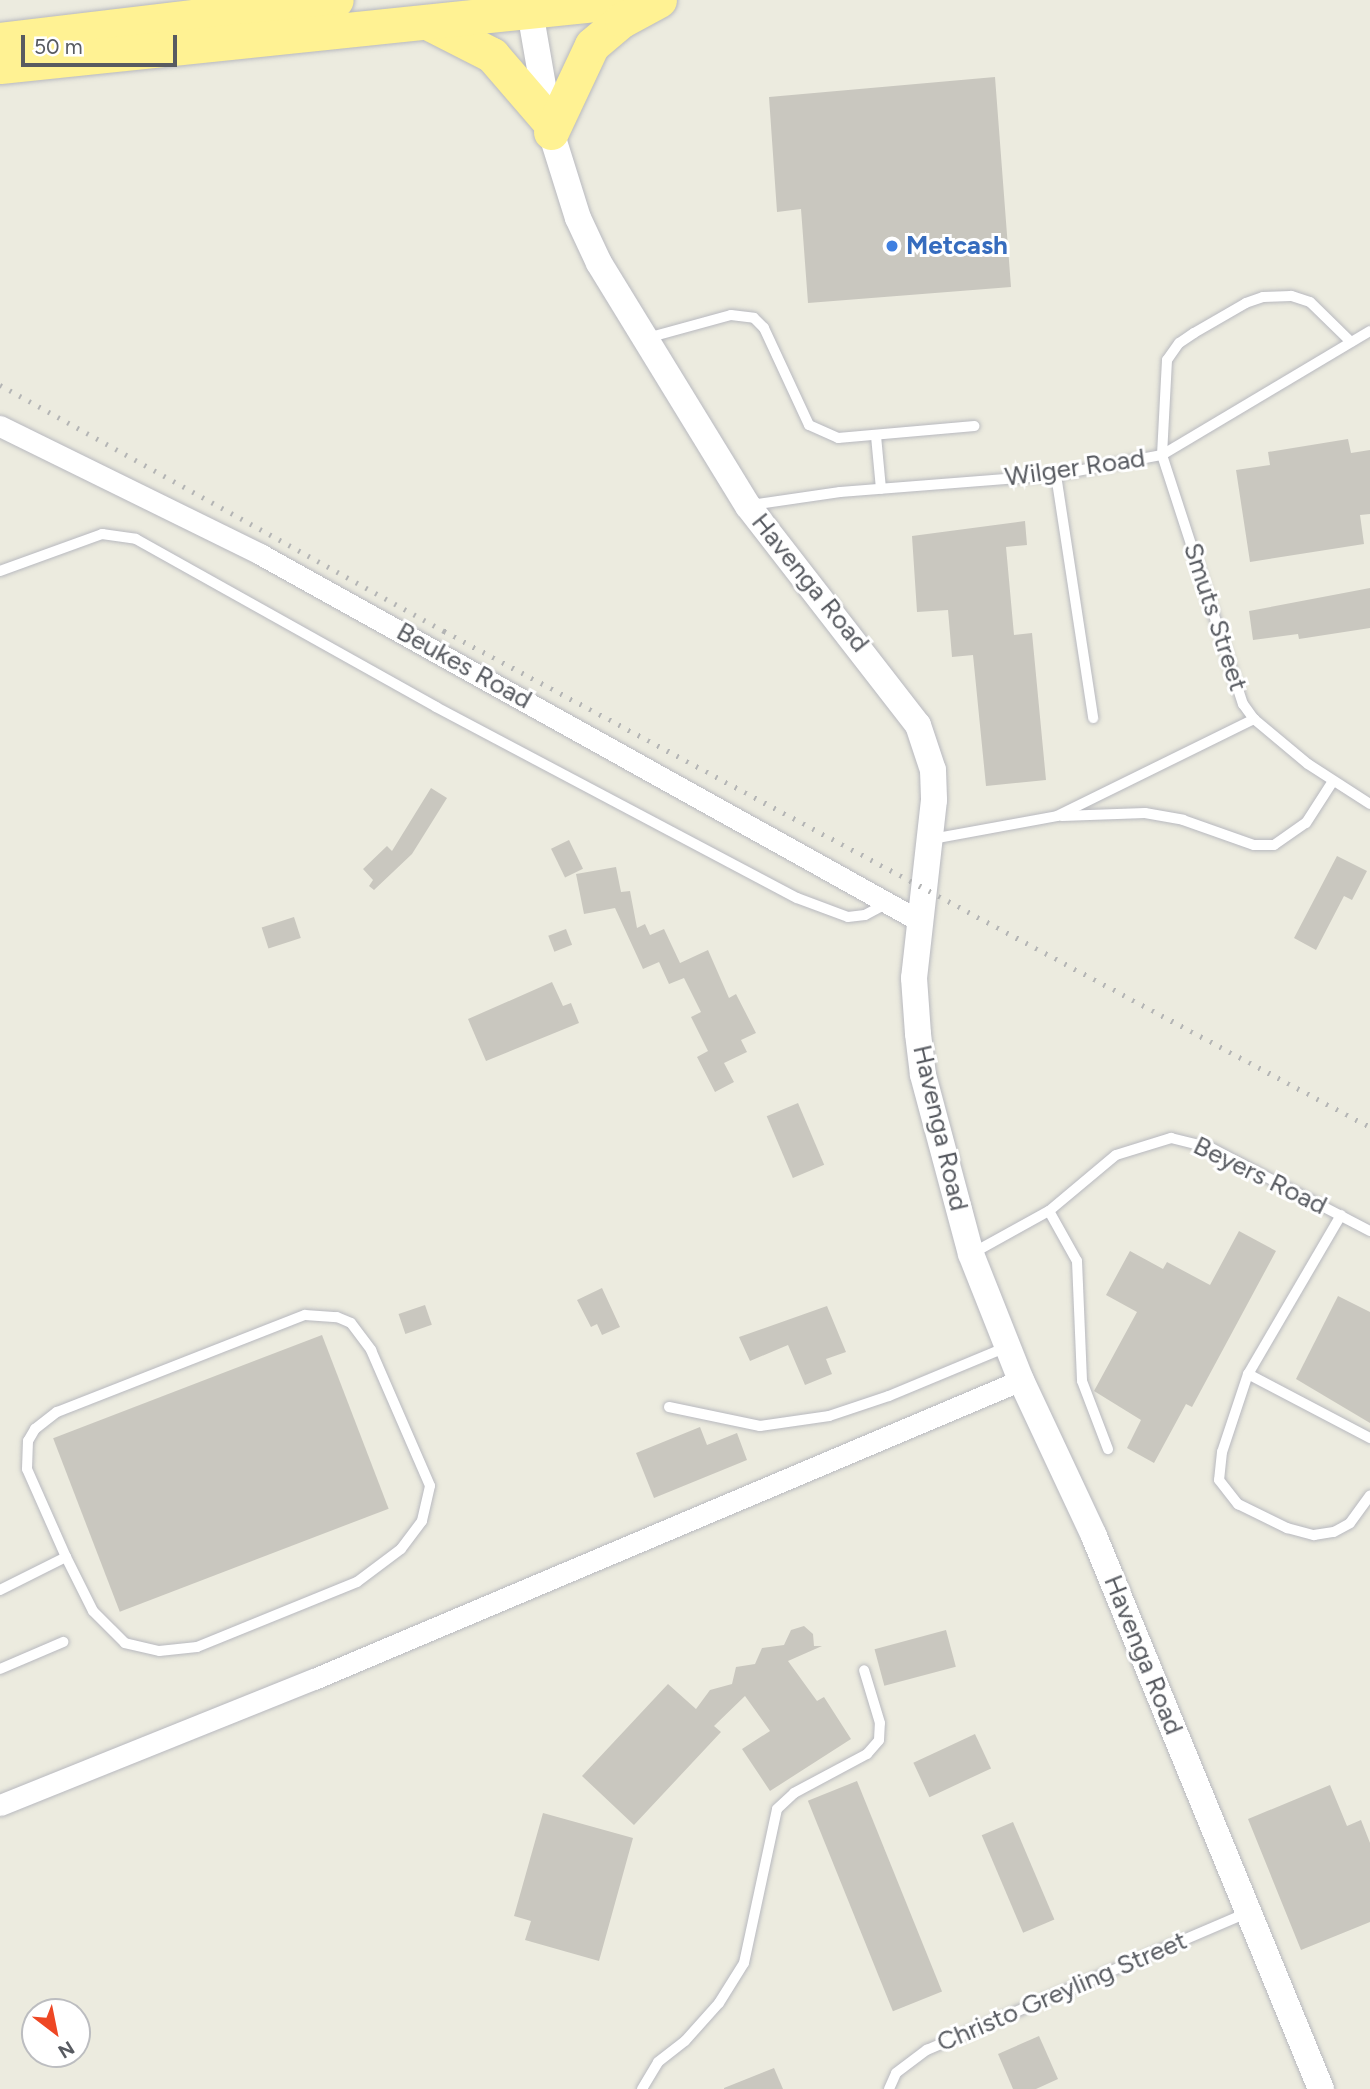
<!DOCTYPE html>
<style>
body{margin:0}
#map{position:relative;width:1370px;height:2089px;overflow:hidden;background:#ecebdf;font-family:Figtree,sans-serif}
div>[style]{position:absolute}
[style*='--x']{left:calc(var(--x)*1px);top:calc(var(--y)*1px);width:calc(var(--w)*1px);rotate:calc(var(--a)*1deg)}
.building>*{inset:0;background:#c9c7bf;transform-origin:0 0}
.roads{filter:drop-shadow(0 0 2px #b8b9bf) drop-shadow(0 0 2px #b8b9bf)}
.service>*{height:10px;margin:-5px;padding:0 5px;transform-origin:5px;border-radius:5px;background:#fff}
.minor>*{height:21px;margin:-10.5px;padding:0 10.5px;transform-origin:10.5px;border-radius:10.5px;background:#fff}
.tertiary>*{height:26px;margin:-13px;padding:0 13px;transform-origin:13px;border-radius:13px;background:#fff}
.trunk>*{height:35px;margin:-17.5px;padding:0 17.5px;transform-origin:17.5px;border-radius:17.5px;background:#fff293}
.rail>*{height:5px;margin-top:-2.5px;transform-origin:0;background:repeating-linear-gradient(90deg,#b3b4b4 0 2px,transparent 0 11px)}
.dots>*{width:19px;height:19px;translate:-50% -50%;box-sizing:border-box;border:4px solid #fff;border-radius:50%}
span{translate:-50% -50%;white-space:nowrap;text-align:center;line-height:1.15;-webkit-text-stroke:6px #fff;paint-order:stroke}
.shop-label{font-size:26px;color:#366cbe;font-weight:700}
.left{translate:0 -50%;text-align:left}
.street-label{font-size:26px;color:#585b61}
.north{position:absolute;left:21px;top:1998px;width:70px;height:70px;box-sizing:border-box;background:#fff;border:2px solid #bcbdc0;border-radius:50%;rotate:148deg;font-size:19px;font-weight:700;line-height:28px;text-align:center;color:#585b61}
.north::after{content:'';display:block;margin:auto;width:24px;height:32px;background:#ee4724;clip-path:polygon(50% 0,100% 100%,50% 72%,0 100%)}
.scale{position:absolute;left:21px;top:35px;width:156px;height:32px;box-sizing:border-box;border:4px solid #585b61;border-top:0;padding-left:9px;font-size:21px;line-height:24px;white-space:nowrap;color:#585b61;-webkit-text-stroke:5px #fff;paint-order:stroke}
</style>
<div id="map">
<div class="building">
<i style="clip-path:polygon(995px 77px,1011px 287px,808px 303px,801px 209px,777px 212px,769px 97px)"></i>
<i style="clip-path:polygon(1348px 439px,1351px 453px,1370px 450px,1370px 514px,1360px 515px,1364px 544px,1250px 562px,1236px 470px,1270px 465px,1268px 452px)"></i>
<i style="clip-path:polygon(1025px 521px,1027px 545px,1006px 547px,1014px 635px,1032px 633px,1046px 780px,986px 786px,973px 655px,952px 657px,948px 610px,917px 612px,912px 536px)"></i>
<i style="clip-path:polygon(1370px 588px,1370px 628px,1299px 639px,1298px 634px,1253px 640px,1249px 611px)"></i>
<i style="clip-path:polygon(431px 788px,447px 798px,412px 854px,374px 890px,369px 886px,373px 880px,363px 869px,387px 846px,392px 851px)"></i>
<i style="left:569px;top:840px;width:32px;height:20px;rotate:64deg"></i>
<i style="clip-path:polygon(1337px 856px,1367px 871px,1352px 900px,1344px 896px,1316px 950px,1294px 938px)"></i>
<i style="clip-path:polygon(616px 867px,621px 892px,630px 891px,637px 928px,645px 924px,650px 935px,664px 929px,680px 963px,708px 950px,729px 998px,736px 994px,756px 1033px,741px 1040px,747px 1052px,724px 1063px,734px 1082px,715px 1092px,697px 1057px,708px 1051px,691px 1017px,701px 1012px,684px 978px,669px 984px,659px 962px,643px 969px,615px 908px,584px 914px,576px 874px)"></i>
<i style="left:294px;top:917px;width:22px;height:34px;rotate:72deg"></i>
<i style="left:566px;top:929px;width:17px;height:19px;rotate:69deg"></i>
<i style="clip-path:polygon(552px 982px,563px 1006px,571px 1003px,579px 1023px,486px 1061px,468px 1019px)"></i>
<i style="left:798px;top:1103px;width:67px;height:34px;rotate:67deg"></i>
<i style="clip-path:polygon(1239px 1231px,1276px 1251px,1192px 1407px,1186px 1404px,1154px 1463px,1127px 1448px,1141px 1420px,1094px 1391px,1137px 1312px,1106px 1295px,1130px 1251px,1163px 1269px,1167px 1262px,1210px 1285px)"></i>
<i style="clip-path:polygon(602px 1288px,620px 1327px,602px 1335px,597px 1324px,591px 1327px,577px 1300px)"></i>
<i style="clip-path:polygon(1338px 1296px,1370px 1312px,1370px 1423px,1296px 1379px)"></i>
<i style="left:425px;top:1305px;width:21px;height:28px;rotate:71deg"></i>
<i style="clip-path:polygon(827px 1306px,846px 1352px,826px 1359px,832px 1374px,805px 1385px,788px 1345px,750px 1361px,739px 1337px)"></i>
<i style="left:322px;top:1335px;width:186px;height:288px;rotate:69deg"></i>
<i style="clip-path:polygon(700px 1427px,707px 1445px,737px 1433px,747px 1460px,654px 1498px,636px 1453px)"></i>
<i style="clip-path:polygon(804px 1626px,813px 1634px,814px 1646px,822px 1646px,788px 1661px,817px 1701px,824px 1697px,851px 1739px,770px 1791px,742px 1749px,770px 1731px,745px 1696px,714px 1726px,721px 1732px,634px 1825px,582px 1776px,668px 1684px,696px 1709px,710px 1690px,732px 1684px,736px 1667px,755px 1664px,762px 1648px,784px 1645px,791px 1630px)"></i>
<i style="left:946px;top:1630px;width:38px;height:74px;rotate:75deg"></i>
<i style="left:975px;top:1734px;width:38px;height:68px;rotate:65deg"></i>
<i style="left:857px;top:1781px;width:227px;height:53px;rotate:68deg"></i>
<i style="clip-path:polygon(1330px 1785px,1347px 1826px,1361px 1820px,1370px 1843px,1370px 1922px,1301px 1950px,1248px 1819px)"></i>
<i style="clip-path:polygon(543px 1813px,633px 1838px,599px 1961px,525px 1940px,531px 1921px,514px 1916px)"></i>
<i style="left:1013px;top:1822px;width:106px;height:34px;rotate:67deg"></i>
<i style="clip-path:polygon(1039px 2036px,1058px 2079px,1036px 2089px,1013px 2089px,998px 2054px)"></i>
<i style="clip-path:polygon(774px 2068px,783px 2089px,724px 2089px,724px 2088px)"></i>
</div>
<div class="roads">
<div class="service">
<i style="--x:647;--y:338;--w:87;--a:-15.3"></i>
<i style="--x:731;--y:315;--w:23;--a:7"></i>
<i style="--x:754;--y:318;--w:14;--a:45"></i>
<i style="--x:764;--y:328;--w:107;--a:65.1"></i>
<i style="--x:809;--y:425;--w:32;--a:24"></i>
<i style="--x:838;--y:438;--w:137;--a:-5"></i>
<i style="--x:1351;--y:342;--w:57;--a:-135.7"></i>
<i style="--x:1310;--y:302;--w:20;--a:-162"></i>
<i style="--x:1291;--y:296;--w:28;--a:178"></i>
<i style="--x:1263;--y:297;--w:18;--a:161"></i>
<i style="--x:1246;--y:303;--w:60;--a:150"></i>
<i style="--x:1194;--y:333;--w:18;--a:146"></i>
<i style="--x:1179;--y:343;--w:21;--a:125"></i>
<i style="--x:1167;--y:360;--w:95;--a:93"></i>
<i style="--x:1162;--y:455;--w:262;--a:72"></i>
<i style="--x:1243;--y:704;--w:19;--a:54"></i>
<i style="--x:1254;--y:719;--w:70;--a:39.8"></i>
<i style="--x:1308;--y:764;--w:74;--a:32.8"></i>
<i style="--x:876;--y:436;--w:53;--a:84.6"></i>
<i style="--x:1056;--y:475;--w:246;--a:81.3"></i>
<i style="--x:751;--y:505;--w:90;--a:-8.3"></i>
<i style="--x:840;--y:492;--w:217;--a:-4.5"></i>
<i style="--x:1056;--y:475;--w:108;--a:-10.7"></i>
<i style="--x:1162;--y:455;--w:242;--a:-30.8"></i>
<i style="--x:0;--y:571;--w:109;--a:-19.9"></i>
<i style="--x:102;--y:534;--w:34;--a:8"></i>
<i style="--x:136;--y:539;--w:344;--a:29.2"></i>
<i style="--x:436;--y:707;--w:408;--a:27.9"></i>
<i style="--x:797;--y:898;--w:54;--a:20.4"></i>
<i style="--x:848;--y:917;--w:17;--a:-7"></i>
<i style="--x:865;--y:915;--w:27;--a:-28"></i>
<i style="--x:1062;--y:816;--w:83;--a:-2.1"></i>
<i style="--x:1145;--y:813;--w:39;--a:10"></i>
<i style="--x:1183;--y:820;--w:75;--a:19.4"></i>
<i style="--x:1254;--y:845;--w:20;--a:0"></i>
<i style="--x:1274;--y:845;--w:39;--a:-35"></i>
<i style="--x:1306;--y:823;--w:50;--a:-57.3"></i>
<i style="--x:932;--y:839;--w:127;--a:-10.4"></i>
<i style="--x:1057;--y:816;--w:220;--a:-26.2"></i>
<i style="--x:1049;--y:1211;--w:57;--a:60.8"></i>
<i style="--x:1077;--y:1261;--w:120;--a:87.6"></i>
<i style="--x:1082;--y:1381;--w:73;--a:69.1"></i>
<i style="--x:1341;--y:1215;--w:184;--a:120.3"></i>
<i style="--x:1248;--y:1374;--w:82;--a:108.4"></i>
<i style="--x:1222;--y:1452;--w:28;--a:96"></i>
<i style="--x:1219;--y:1480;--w:31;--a:52"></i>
<i style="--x:1238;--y:1504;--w:55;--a:26.1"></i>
<i style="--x:1287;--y:1528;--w:28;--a:15"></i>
<i style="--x:1314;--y:1535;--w:20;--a:-9"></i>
<i style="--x:1334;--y:1532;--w:18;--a:-29"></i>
<i style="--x:1350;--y:1523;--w:34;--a:-54"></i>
<i style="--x:971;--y:1254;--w:89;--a:-28.9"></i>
<i style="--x:1049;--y:1211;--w:87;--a:-39.9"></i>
<i style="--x:1116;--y:1155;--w:58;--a:-17.2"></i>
<i style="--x:1171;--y:1138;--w:41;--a:14"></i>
<i style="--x:1211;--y:1148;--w:179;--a:27.6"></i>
<i style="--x:305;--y:1315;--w:32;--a:4"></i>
<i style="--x:337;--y:1317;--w:15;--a:23"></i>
<i style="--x:351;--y:1323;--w:34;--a:53"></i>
<i style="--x:371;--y:1350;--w:148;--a:66.5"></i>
<i style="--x:430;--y:1486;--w:36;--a:103"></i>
<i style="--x:422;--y:1521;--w:35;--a:127"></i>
<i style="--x:401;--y:1549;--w:55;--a:143.1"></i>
<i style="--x:357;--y:1582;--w:173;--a:157.9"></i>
<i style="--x:197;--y:1647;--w:38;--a:174"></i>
<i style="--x:159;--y:1651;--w:35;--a:-167"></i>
<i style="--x:125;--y:1643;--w:45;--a:-135"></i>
<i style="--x:93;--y:1611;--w:60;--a:-116.6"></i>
<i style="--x:66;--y:1557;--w:96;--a:-113.9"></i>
<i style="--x:27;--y:1469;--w:28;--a:-88"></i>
<i style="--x:28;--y:1441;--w:14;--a:-60"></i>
<i style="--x:35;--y:1429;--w:28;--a:-38"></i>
<i style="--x:57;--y:1412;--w:266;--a:-21.4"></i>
<i style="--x:1248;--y:1374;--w:138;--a:27.7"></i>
<i style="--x:669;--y:1407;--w:93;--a:11.8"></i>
<i style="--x:760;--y:1426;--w:70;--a:-8.2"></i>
<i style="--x:829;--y:1416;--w:63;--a:-18.4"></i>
<i style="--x:889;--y:1396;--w:128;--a:-22.6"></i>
<i style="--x:0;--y:1590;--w:74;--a:-26.6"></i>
<i style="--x:0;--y:1669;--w:69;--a:-23.2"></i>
<i style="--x:642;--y:2089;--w:31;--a:-59"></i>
<i style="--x:658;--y:2062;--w:34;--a:-38"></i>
<i style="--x:685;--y:2041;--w:51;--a:-48.2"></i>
<i style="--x:719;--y:2003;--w:47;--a:-58"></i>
<i style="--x:744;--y:1963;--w:157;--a:-77.9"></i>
<i style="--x:777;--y:1809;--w:23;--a:-43"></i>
<i style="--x:794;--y:1793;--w:83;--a:-28.1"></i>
<i style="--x:867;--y:1754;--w:18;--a:-49"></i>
<i style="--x:879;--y:1740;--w:17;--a:-87"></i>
<i style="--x:880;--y:1723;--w:55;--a:-106.8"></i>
<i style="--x:889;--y:2089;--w:17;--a:-66"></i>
<i style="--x:896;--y:2073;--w:39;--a:-37"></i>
<i style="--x:927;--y:2050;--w:350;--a:-23.2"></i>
</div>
<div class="minor">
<i style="--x:0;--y:426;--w:290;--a:26.2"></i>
<i style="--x:260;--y:554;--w:755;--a:29.08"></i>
<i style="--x:0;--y:1805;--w:338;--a:-21.9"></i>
<i style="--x:314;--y:1679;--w:768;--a:-22.92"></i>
</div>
<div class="tertiary">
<i style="--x:528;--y:0;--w:134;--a:80.1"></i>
<i style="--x:551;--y:132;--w:90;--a:72.6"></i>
<i style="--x:578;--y:218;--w:50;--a:65"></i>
<i style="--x:599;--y:263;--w:285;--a:58.5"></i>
<i style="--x:748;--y:506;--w:277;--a:52.2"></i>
<i style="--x:918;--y:725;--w:47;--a:71.6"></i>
<i style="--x:933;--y:770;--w:30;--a:88"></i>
<i style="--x:934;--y:800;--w:179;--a:96.4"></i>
<i style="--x:914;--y:978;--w:56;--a:85.9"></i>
<i style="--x:918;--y:1034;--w:41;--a:83"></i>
<i style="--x:923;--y:1075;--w:185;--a:75"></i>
<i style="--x:971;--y:1254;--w:136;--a:68.4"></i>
<i style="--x:1021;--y:1380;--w:172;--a:64.9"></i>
<i style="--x:1094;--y:1536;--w:598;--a:67.68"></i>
</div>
<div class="trunk">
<i style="--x:429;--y:23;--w:71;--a:26.9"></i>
<i style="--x:492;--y:55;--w:86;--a:49.3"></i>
<i style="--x:0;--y:40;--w:338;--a:-6.8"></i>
<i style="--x:0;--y:66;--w:637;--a:-5.94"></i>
<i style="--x:551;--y:132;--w:96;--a:-64.8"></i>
<i style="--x:592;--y:45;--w:39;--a:-40"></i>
<i style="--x:622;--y:20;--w:42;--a:-28.4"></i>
</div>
</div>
<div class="rail">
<i style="--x:0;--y:385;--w:508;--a:28.99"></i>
<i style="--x:444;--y:631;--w:1050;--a:28.18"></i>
</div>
<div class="dots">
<i style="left:892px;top:246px;background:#3f7fe0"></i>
</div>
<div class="shop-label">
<span class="left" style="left:906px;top:246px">Metcash</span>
</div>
<div class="street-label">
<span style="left:1075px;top:468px;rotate:-8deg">Wilger Road</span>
<span style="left:810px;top:583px;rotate:51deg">Havenga Road</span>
<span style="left:1215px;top:617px;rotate:72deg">Smuts Street</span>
<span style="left:464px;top:666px;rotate:29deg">Beukes Road</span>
<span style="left:940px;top:1128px;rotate:77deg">Havenga Road</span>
<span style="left:1260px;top:1176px;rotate:26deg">Beyers Road</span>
<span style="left:1143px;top:1655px;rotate:68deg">Havenga Road</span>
<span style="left:1062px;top:1992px;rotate:-23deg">Christo Greyling Street</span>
</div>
<div class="north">N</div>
<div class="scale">50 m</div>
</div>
